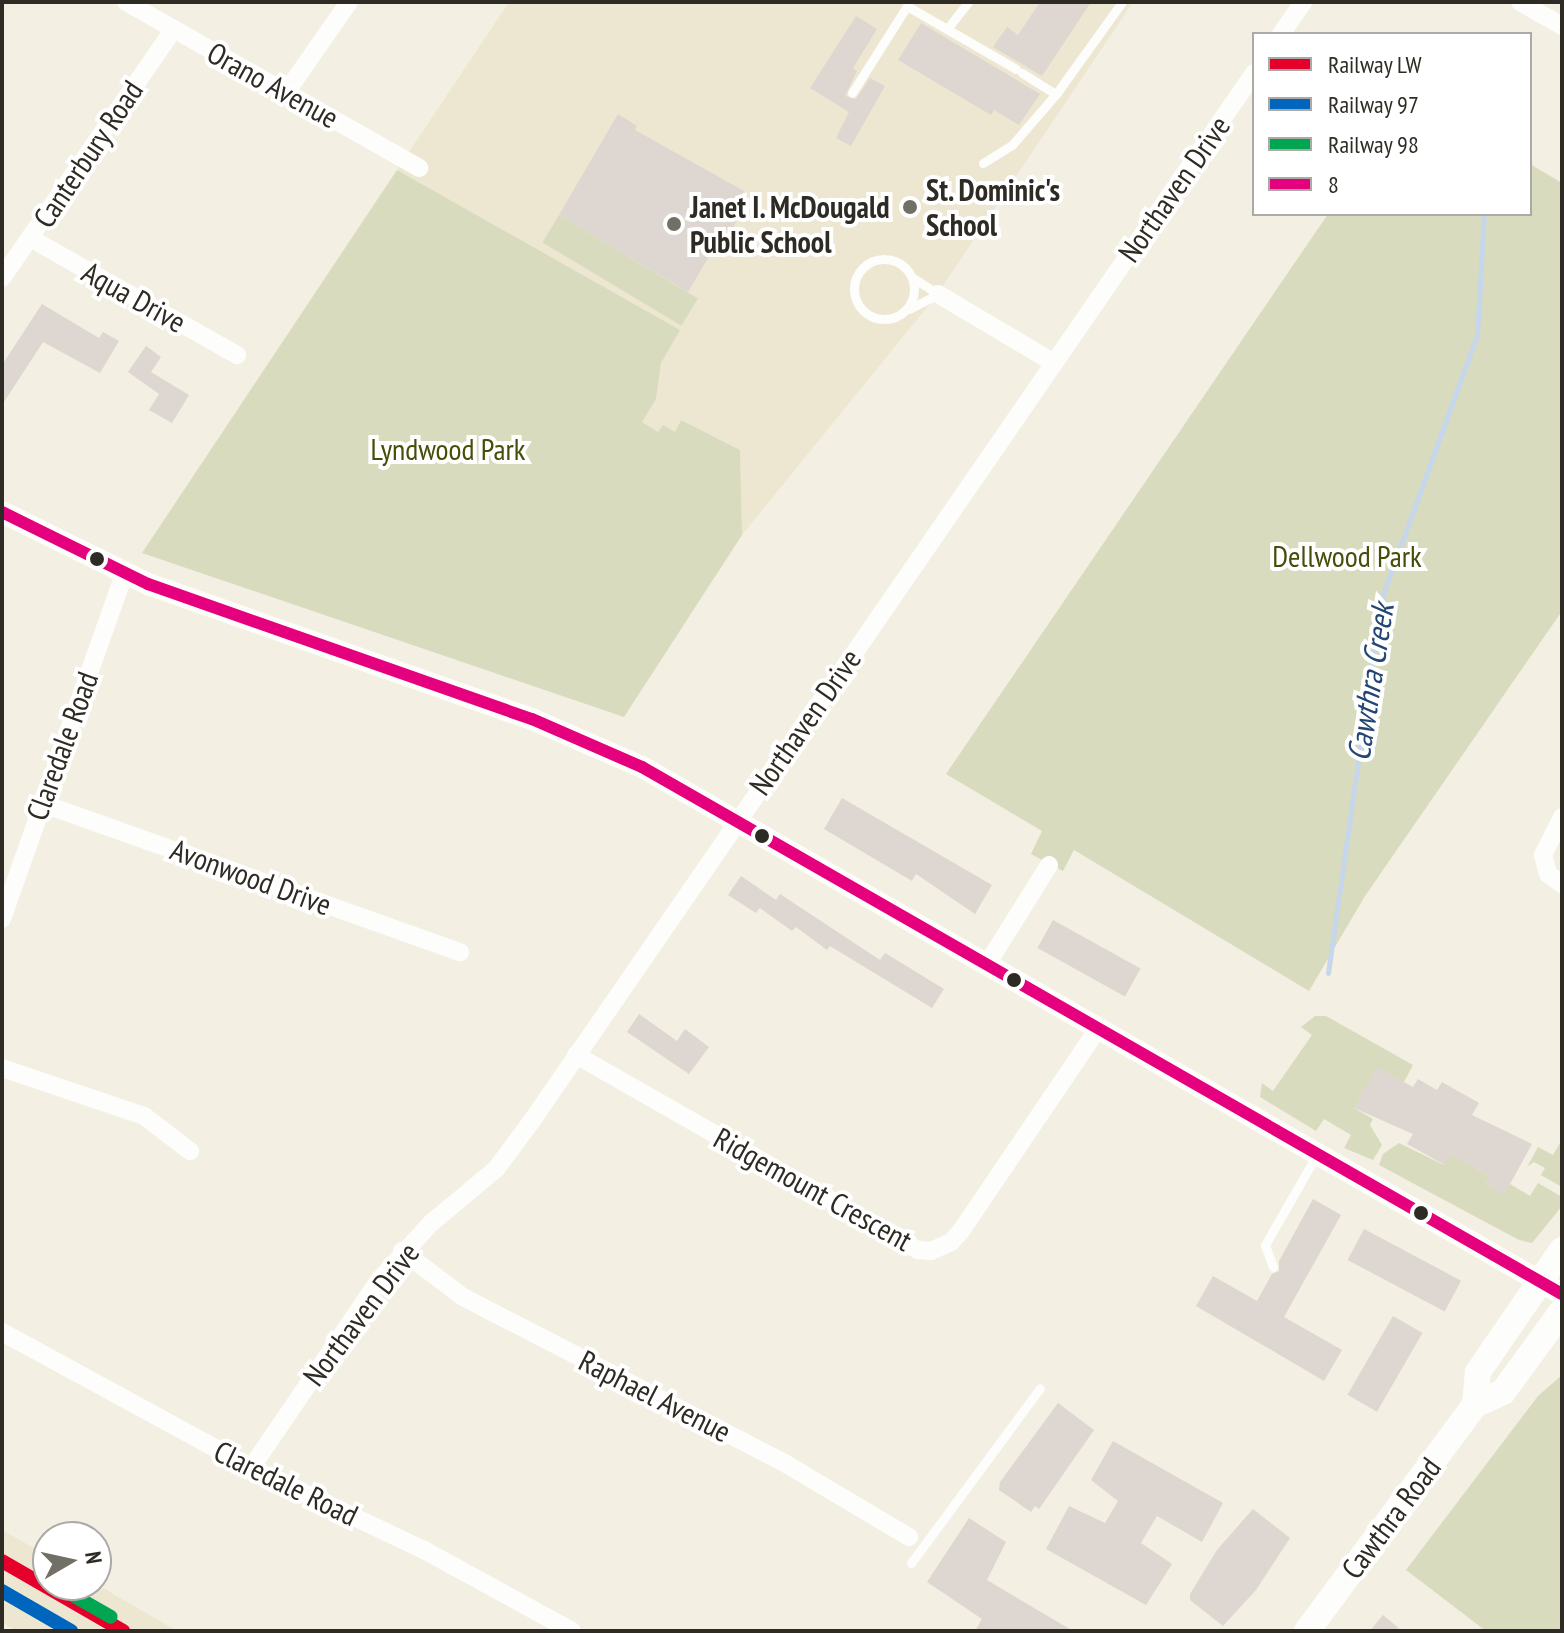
<!DOCTYPE html>
<style>
body{margin:0}
#map{position:relative;width:1564px;height:1633px;overflow:hidden;background:#f3efe2;font-family:"PT Sans Narrow",sans-serif}
div>[style]{position:absolute}
[style*='--x']{left:calc(var(--x)*1px);top:calc(var(--y)*1px);width:calc(var(--w)*1px);rotate:calc(var(--a)*1deg)}
.built>*{inset:0;background:#ede7d1}
.green>*{inset:0;background:#d8dbbe;transform-origin:0 0}
.stream>*{height:5px;margin:-2.5px;padding:0 2.5px;transform-origin:2.5px;border-radius:2.5px;background:#c6d6eb}
.building>*{inset:0;background:#ded6d0;transform-origin:0 0}
.service>*{height:9px;margin:-4.5px;padding:0 4.5px;transform-origin:4.5px;border-radius:4.5px;background:#fdfdfb}
.service>.ring{margin:-4.5px;padding:0;box-sizing:content-box;background:none;border:9px solid #fdfdfb;border-radius:50%}
.minor>*{height:18px;margin:-9px;padding:0 9px;transform-origin:9px;border-radius:9px;background:#fdfdfb}
.tertiary>*{height:22px;margin:-11px;padding:0 11px;transform-origin:11px;border-radius:11px;background:#fdfdfb}
.secondary>*{height:26px;margin:-13px;padding:0 13px;transform-origin:13px;border-radius:13px;background:#fdfdfb}
.bus-1>*{height:12px;margin:-6px;padding:0 6px;transform-origin:6px;border-radius:6px;background:#e5007d}
.rail-1>*{height:14px;margin:-7px;padding:0 7px;transform-origin:7px;border-radius:7px;background:#e4002b}
.rail-2>*{height:14px;margin:-7px;padding:0 7px;transform-origin:7px;border-radius:7px;background:#0065bd}
.rail-3>*{height:14px;margin:-7px;padding:0 7px;transform-origin:7px;border-radius:7px;background:#00a651}
.dots>*{width:22px;height:22px;translate:-50% -50%;box-sizing:border-box;border:4px solid #fff;border-radius:50%}
span{translate:-50% -50%;white-space:nowrap;text-align:center;line-height:1.15;-webkit-text-stroke:8px #fff;paint-order:stroke}
.street-label{font-size:30px;color:#2d2b23}
.poi-label{font-size:30px;color:#2d2b23;font-weight:700}
.left{translate:0 -50%;text-align:left}
.park-label{font-size:30px;color:#474e09}
.water-label{font-size:32px;color:#234674;font-style:italic}
.frame{position:absolute;inset:0;border:4px solid #2d2b23;pointer-events:none}
.legend{position:absolute;left:1252px;top:32px;width:280px;height:184px;box-sizing:border-box;background:#fff;border:2px solid #abaaa7;margin:0;padding:10px 14px;list-style:none;font-size:24px;color:#2d2b23}
.legend li{display:flex;align-items:center;gap:16px;height:40px}
.legend b{width:40px;border:2px solid #abaaa7}
.north{position:absolute;left:32px;top:1521px;width:80px;height:80px;box-sizing:border-box;background:#fff;border:2px solid #abaaa7;border-radius:50%;rotate:81deg;font-size:22px;font-weight:700;line-height:32px;text-align:center;color:#2d2b23}
.north::after{content:'';display:block;margin:auto;width:28px;height:36px;background:#727066;clip-path:polygon(50% 0,100% 100%,50% 72%,0 100%)}
</style>
<div id="map">
<div class="built">
<i style="clip-path:polygon(509px 2px,1133px 2px,936px 296px,742px 535px,740px 450px,681px 420px,675px 432px,659px 433px,642px 422px,656px 399px,661px 363px,679px 330px,397px 170px)"></i>
<i style="clip-path:polygon(2px 1530px,48px 1556px,48px 1585px,96px 1584px,177px 1631px,17px 1631px,2px 1623px)"></i>
</div>
<div class="green">
<i style="clip-path:polygon(1530px 164px,1562px 183px,1562px 611px,1365px 896px,1309px 991px,1074px 850px,1063px 871px,1031px 854px,1042px 831px,946px 774px,1328px 214px,1530px 214px)"></i>
<i style="clip-path:polygon(397px 170px,680px 330px,661px 363px,656px 399px,642px 422px,658px 432px,663px 425px,675px 432px,681px 420px,740px 450px,742px 535px,624px 717px,142px 553px)"></i>
<i style="left:559px;top:215px;width:162px;height:32px;rotate:31deg"></i>
<i style="clip-path:polygon(1315px 1016px,1326px 1016px,1413px 1065px,1404px 1082px,1377px 1068px,1354px 1108px,1373px 1119px,1370px 1125px,1382px 1145px,1373px 1160px,1344px 1148px,1351px 1135px,1324px 1119px,1316px 1131px,1260px 1097px,1262px 1083px,1273px 1091px,1312px 1035px,1301px 1027px)"></i>
<i style="clip-path:polygon(1399px 1143px,1444px 1165px,1451px 1154px,1490px 1176px,1486px 1184px,1504px 1194px,1510px 1184px,1530px 1196px,1538px 1183px,1562px 1197px,1562px 1206px,1532px 1243px,1519px 1240px,1379px 1165px,1383px 1154px)"></i>
<i style="clip-path:polygon(1560px 1143px,1562px 1144px,1562px 1187px,1541px 1175px,1545px 1168px,1534px 1162px,1527px 1167px,1538px 1147px,1553px 1155px)"></i>
<i style="clip-path:polygon(1562px 1375px,1562px 1631px,1486px 1631px,1406px 1570px,1538px 1396px)"></i>
</div>
<div class="stream">
<i style="--x:1328;--y:973;--w:377;--a:-81.9"></i>
<i style="--x:1381;--y:600;--w:282;--a:-70.1"></i>
<i style="--x:1477;--y:335;--w:121;--a:-86.7"></i>
</div>
<div class="building">
<i style="clip-path:polygon(1040px 2px,1091px 2px,1042px 76px,993px 47px,1007px 27px,1018px 35px)"></i>
<i style="clip-path:polygon(856px 16px,877px 29px,853px 68px,857px 71px,845px 96px,856px 99px,870px 78px,885px 86px,851px 146px,836px 138px,849px 112px,810px 88px)"></i>
<i style="clip-path:polygon(921px 23px,1040px 94px,1019px 125px,994px 110px,991px 115px,898px 60px)"></i>
<i style="clip-path:polygon(618px 114px,637px 126px,635px 130px,744px 191px,731px 212px,739px 217px,730px 232px,725px 229px,688px 292px,559px 215px)"></i>
<i style="clip-path:polygon(42px 304px,99px 338px,103px 332px,119px 341px,100px 373px,43px 342px,2px 405px,2px 365px)"></i>
<i style="clip-path:polygon(146px 346px,161px 357px,151px 372px,189px 395px,172px 423px,149px 410px,159px 394px,128px 372px)"></i>
<i style="clip-path:polygon(842px 798px,992px 885px,975px 914px,916px 874px,912px 881px,824px 829px)"></i>
<i style="clip-path:polygon(741px 876px,776px 900px,780px 894px,880px 960px,885px 953px,944px 989px,932px 1008px,830px 946px,827px 950px,796px 927px,792px 931px,760px 908px,756px 913px,728px 895px)"></i>
<i style="left:1053px;top:920px;width:100px;height:32px;rotate:29deg"></i>
<i style="clip-path:polygon(639px 1014px,677px 1041px,685px 1029px,709px 1047px,689px 1074px,627px 1032px)"></i>
<i style="clip-path:polygon(1377px 1067px,1413px 1087px,1418px 1079px,1437px 1090px,1442px 1082px,1479px 1103px,1472px 1115px,1532px 1144px,1504px 1195px,1486px 1184px,1490px 1176px,1451px 1154px,1445px 1165px,1407px 1144px,1413px 1134px,1354px 1108px)"></i>
<i style="clip-path:polygon(1313px 1199px,1341px 1215px,1284px 1317px,1342px 1350px,1324px 1381px,1196px 1306px,1213px 1276px,1257px 1301px,1272px 1274px,1279px 1271px,1279px 1261px)"></i>
<i style="left:1364px;top:1229px;width:110px;height:35px;rotate:28deg"></i>
<i style="left:1393px;top:1316px;width:34px;height:91px;rotate:30deg"></i>
<i style="clip-path:polygon(1058px 1403px,1094px 1430px,1039px 1509px,1035px 1506px,1031px 1512px,999px 1490px,1000px 1482px)"></i>
<i style="clip-path:polygon(1113px 1441px,1223px 1503px,1202px 1542px,1157px 1516px,1141px 1543px,1172px 1564px,1146px 1605px,1046px 1549px,1069px 1506px,1105px 1523px,1118px 1501px,1091px 1480px)"></i>
<i style="clip-path:polygon(1253px 1509px,1290px 1538px,1256px 1590px,1223px 1626px,1190px 1600px,1190px 1594px,1217px 1550px)"></i>
<i style="clip-path:polygon(969px 1518px,1006px 1542px,987px 1580px,1073px 1631px,975px 1631px,982px 1619px,927px 1582px)"></i>
<i style="clip-path:polygon(1383px 1615px,1402px 1631px,1370px 1631px)"></i>
</div>
<div class="service">
<i style="--x:947;--y:29;--w:34;--a:-52"></i>
<i style="--x:1022;--y:73;--w:40;--a:32"></i>
<i style="--x:1056;--y:94;--w:113;--a:-54.3"></i>
<i style="--x:852;--y:93;--w:103;--a:-57.7"></i>
<i style="--x:907;--y:6;--w:126;--a:30"></i>
<i style="--x:983;--y:163;--w:34;--a:-32"></i>
<i style="--x:1012;--y:145;--w:67;--a:-49.2"></i>
<i class="ring" style="left:854px;top:259px;width:51px;height:51px"></i>
<i style="--x:909;--y:309;--w:33;--a:-27"></i>
<i style="--x:938;--y:294;--w:30;--a:-147"></i>
<i style="--x:1273;--y:1267;--w:23;--a:-110"></i>
<i style="--x:1265;--y:1245;--w:103;--a:-60.2"></i>
<i style="--x:911;--y:1563;--w:217;--a:-53.6"></i>
</div>
<div class="minor">
<i style="--x:126;--y:2;--w:337;--a:29.5"></i>
<i style="--x:1520;--y:2;--w:48;--a:29.7"></i>
<i style="--x:1281;--y:34;--w:39;--a:-55"></i>
<i style="--x:287;--y:91;--w:108;--a:-55.1"></i>
<i style="--x:30;--y:238;--w:238;--a:29.5"></i>
<i style="--x:2;--y:278;--w:301;--a:-55.4"></i>
<i style="--x:938;--y:294;--w:135;--a:30.7"></i>
<i style="--x:41;--y:803;--w:445;--a:19.6"></i>
<i style="--x:1562;--y:817;--w:42;--a:116.6"></i>
<i style="--x:1543;--y:855;--w:20;--a:75"></i>
<i style="--x:1548;--y:874;--w:17;--a:36"></i>
<i style="--x:2;--y:919;--w:366;--a:-70.5"></i>
<i style="--x:986;--y:966;--w:119;--a:-58"></i>
<i style="--x:576;--y:1055;--w:394;--a:29.7"></i>
<i style="--x:918;--y:1250;--w:13;--a:4"></i>
<i style="--x:931;--y:1251;--w:22;--a:-24"></i>
<i style="--x:951;--y:1242;--w:15;--a:-48"></i>
<i style="--x:961;--y:1231;--w:244;--a:-55.9"></i>
<i style="--x:2;--y:1068;--w:150;--a:18.7"></i>
<i style="--x:144;--y:1116;--w:58;--a:37.3"></i>
<i style="--x:402;--y:1251;--w:76;--a:37"></i>
<i style="--x:463;--y:1297;--w:358;--a:27.3"></i>
<i style="--x:781;--y:1461;--w:149;--a:30.7"></i>
<i style="--x:2;--y:1332;--w:284;--a:28.6"></i>
<i style="--x:251;--y:1468;--w:191;--a:25.4"></i>
<i style="--x:424;--y:1550;--w:169;--a:28.7"></i>
<i style="--x:251;--y:1468;--w:229;--a:-55.7"></i>
<i style="--x:380;--y:1279;--w:74;--a:-47.7"></i>
<i style="--x:430;--y:1224;--w:86;--a:-39.8"></i>
<i style="--x:496;--y:1169;--w:59;--a:-53.3"></i>
<i style="--x:531;--y:1122;--w:1274;--a:-55.42"></i>
</div>
<div class="tertiary">
<i style="--x:2;--y:512;--w:163;--a:26.3"></i>
<i style="--x:148;--y:584;--w:407;--a:19.4"></i>
<i style="--x:532;--y:719;--w:120;--a:23.6"></i>
<i style="--x:642;--y:767;--w:1060;--a:29.81"></i>
</div>
<div class="secondary">
<i style="--x:1475;--y:1405;--w:33;--a:-85"></i>
<i style="--x:1478;--y:1372;--w:148;--a:-55.5"></i>
<i style="--x:1307;--y:1631;--w:282;--a:-53.4"></i>
<i style="--x:1475;--y:1405;--w:31;--a:-25"></i>
<i style="--x:1503;--y:1392;--w:100;--a:-53.9"></i>
</div>
<div class="bus-1">
<i style="--x:2;--y:512;--w:163;--a:26.3"></i>
<i style="--x:148;--y:584;--w:407;--a:19.4"></i>
<i style="--x:532;--y:719;--w:120;--a:23.6"></i>
<i style="--x:642;--y:767;--w:1060;--a:29.81"></i>
</div>
<div class="rail-1">
<i style="--x:2;--y:1561;--w:140;--a:30"></i>
</div>
<div class="rail-2">
<i style="--x:2;--y:1591;--w:80;--a:30.1"></i>
</div>
<div class="rail-3">
<i style="--x:55;--y:1585;--w:64;--a:29.7"></i>
</div>
<div class="dots">
<i style="left:910px;top:207px;background:#727066"></i>
<i style="left:674px;top:224px;background:#727066"></i>
<i style="left:97px;top:559px;background:#2d2b23"></i>
<i style="left:762px;top:836px;background:#2d2b23"></i>
<i style="left:1014px;top:980px;background:#2d2b23"></i>
<i style="left:1421px;top:1213px;background:#2d2b23"></i>
</div>
<div class="street-label">
<span style="left:273px;top:85px;rotate:29deg">Orano Avenue</span>
<span style="left:88px;top:154px;rotate:-56deg">Canterbury Road</span>
<span style="left:1174px;top:189px;rotate:-55deg">Northaven Drive</span>
<span style="left:134px;top:297px;rotate:29deg">Aqua Drive</span>
<span style="left:805px;top:722px;rotate:-55deg">Northaven Drive</span>
<span style="left:62px;top:746px;rotate:-70deg">Claredale Road</span>
<span style="left:251px;top:877px;rotate:20deg">Avonwood Drive</span>
<span style="left:813px;top:1189px;rotate:29deg">Ridgemount Crescent</span>
<span style="left:361px;top:1314px;rotate:-53deg">Northaven Drive</span>
<span style="left:655px;top:1396px;rotate:27deg">Raphael Avenue</span>
<span style="left:286px;top:1483px;rotate:26deg">Claredale Road</span>
<span style="left:1391px;top:1518px;rotate:-53deg">Cawthra Road</span>
</div>
<div class="poi-label">
<span class="left" style="left:926px;top:207px">St. Dominic's<br>School</span>
<span class="left" style="left:690px;top:224px">Janet I. McDougald<br>Public School</span>
</div>
<div class="park-label">
<span style="left:448px;top:449px">Lyndwood Park</span>
<span style="left:1347px;top:556px">Dellwood Park</span>
</div>
<div class="water-label">
<span style="left:1370px;top:682px;rotate:-81deg">Cawthra Creek</span>
</div>
<div class="frame"></div>
<ul class="legend">
<li><b style="height:10px;background:#e4002b"></b>Railway LW</li>
<li><b style="height:10px;background:#0065bd"></b>Railway 97</li>
<li><b style="height:10px;background:#00a651"></b>Railway 98</li>
<li><b style="height:10px;background:#e5007d"></b>8</li>
</ul>
<div class="north">N</div>
</div>
